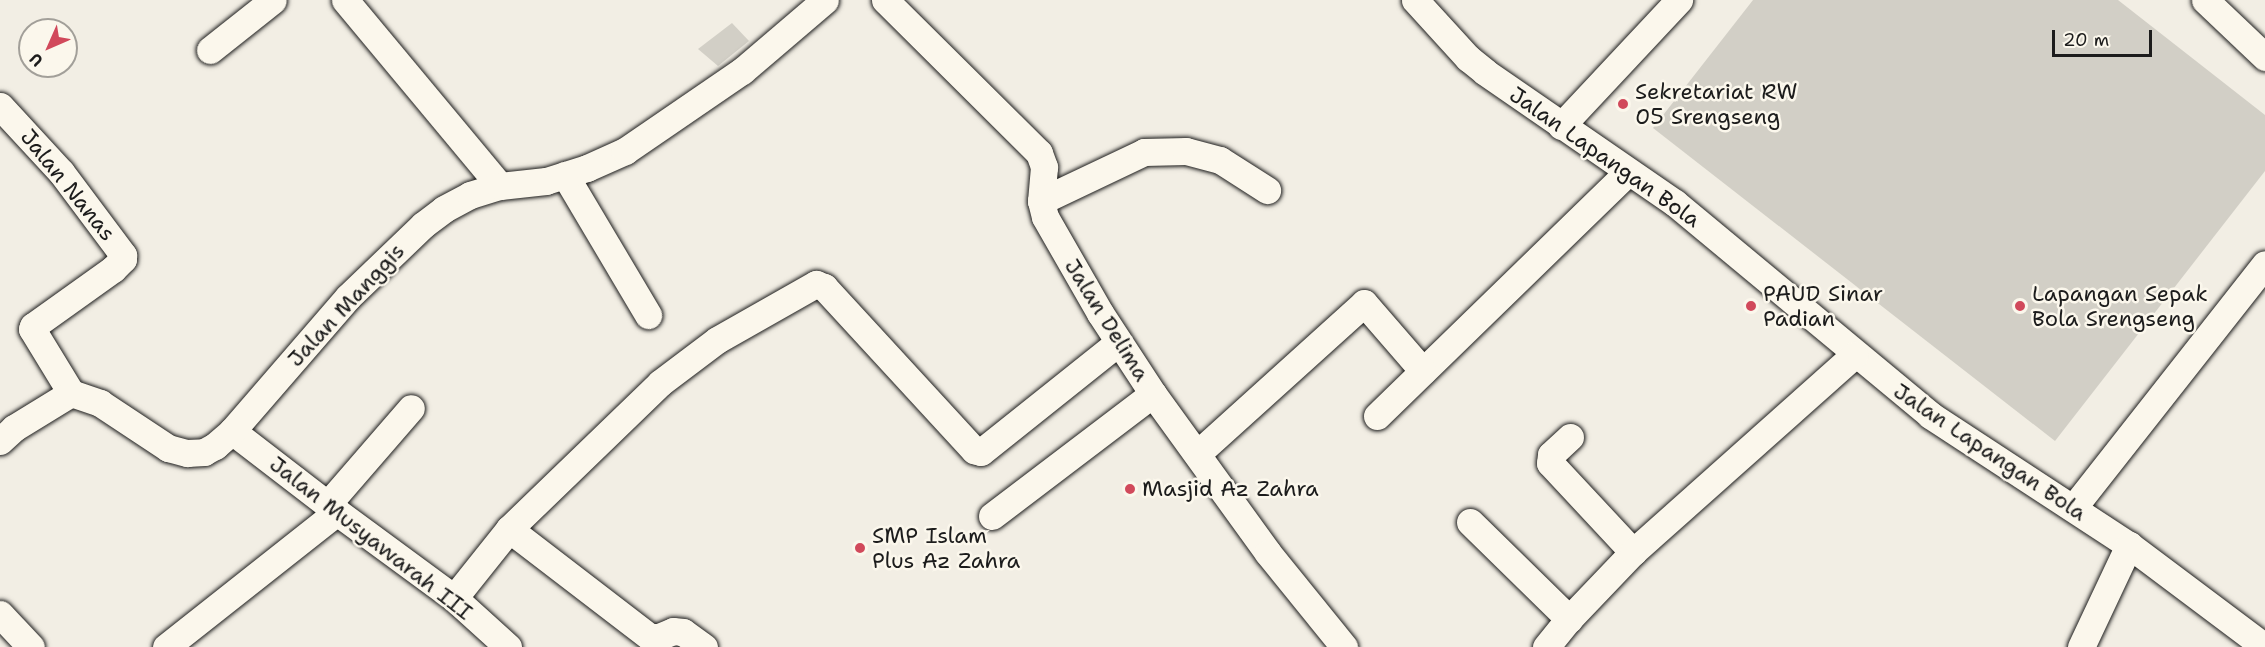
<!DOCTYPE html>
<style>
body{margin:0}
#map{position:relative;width:2265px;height:647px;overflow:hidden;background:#f2eee4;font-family:"Shantell Sans",sans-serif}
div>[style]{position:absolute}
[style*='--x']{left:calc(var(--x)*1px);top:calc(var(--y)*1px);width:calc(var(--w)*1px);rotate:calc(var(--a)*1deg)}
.green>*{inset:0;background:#d2cfc6}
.roads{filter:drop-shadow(0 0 2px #1c1c1c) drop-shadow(0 0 2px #1c1c1c)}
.minor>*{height:27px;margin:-13.5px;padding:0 13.5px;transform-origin:13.5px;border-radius:13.5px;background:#fbf7ec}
.dots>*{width:16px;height:16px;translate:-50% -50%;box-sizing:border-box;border:3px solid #fbf7ec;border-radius:50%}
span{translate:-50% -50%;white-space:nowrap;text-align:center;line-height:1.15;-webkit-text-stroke:5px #fbf7ec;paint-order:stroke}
.poi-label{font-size:22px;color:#1c1c1c}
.left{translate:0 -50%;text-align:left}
.street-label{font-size:22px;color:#1c1c1c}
.north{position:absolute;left:18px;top:18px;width:60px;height:60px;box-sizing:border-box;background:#fbf7ec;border:2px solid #a29f99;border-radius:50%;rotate:225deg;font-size:16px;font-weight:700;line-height:24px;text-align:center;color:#1c1c1c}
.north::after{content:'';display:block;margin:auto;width:21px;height:27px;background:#d1495b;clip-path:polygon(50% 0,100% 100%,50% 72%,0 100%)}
.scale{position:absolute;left:2052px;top:30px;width:100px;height:27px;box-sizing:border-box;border:3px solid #1c1c1c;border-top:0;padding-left:8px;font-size:18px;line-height:21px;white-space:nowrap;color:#1c1c1c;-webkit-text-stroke:4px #fbf7ec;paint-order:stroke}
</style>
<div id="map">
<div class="green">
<i style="clip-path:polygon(1753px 0,2118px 0,2265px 115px,2265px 171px,2055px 441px,1653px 128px)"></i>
<i style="clip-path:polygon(732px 23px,749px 41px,718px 66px,698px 49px)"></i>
</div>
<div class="roads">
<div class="minor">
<i style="--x:345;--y:0;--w:242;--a:50.2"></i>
<i style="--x:885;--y:0;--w:217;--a:44.8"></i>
<i style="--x:1039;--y:153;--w:15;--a:70"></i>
<i style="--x:1044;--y:167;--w:34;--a:95"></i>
<i style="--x:1041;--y:201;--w:16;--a:76"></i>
<i style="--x:1045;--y:217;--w:111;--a:60.2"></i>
<i style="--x:1100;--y:313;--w:97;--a:56.8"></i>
<i style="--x:1153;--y:394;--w:196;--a:54.1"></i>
<i style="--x:1268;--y:553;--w:121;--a:51"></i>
<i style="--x:1415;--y:0;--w:79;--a:47.6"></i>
<i style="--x:1468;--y:58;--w:22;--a:39"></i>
<i style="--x:1485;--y:72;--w:231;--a:34.6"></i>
<i style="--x:1675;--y:203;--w:332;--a:39.7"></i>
<i style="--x:1930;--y:415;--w:238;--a:33.2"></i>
<i style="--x:2129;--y:545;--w:170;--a:36.9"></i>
<i style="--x:2205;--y:0;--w:83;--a:43.5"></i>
<i style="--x:210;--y:50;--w:80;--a:-38.4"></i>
<i style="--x:0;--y:106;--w:90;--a:47.3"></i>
<i style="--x:61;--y:172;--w:104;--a:53.2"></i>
<i style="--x:123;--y:255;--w:4;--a:90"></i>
<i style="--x:123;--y:259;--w:14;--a:135"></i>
<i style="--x:113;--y:269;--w:98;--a:144.5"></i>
<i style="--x:33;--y:326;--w:3;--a:108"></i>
<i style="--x:32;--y:329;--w:75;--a:58.6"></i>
<i style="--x:1561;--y:126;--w:173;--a:-46.9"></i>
<i style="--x:565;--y:175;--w:163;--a:59.3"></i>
<i style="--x:1041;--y:201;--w:114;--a:-25.4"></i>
<i style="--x:1144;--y:152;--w:42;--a:-1.4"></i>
<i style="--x:1186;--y:151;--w:35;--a:15"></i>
<i style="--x:1220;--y:160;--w:56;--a:32.6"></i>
<i style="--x:1377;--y:416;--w:350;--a:-44.2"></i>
<i style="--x:232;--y:431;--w:133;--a:37.6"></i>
<i style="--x:337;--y:512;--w:145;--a:36.3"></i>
<i style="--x:454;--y:598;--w:73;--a:42.2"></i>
<i style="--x:1570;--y:437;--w:26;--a:137"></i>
<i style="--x:1551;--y:455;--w:8;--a:97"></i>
<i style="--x:1550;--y:463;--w:122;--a:47"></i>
<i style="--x:0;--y:441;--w:19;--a:-43"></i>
<i style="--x:14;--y:428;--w:67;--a:-31.6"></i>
<i style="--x:71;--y:393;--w:31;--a:19"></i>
<i style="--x:100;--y:403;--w:82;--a:33.5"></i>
<i style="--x:168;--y:448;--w:20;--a:15"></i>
<i style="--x:187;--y:453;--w:17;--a:-3"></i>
<i style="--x:204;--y:452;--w:13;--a:-29"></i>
<i style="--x:215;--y:446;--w:23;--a:-41"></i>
<i style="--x:232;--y:431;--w:177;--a:-49.1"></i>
<i style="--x:348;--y:297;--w:104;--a:-43.8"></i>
<i style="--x:423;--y:225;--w:26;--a:-37"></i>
<i style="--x:444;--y:209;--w:30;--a:-28"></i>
<i style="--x:470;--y:195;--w:31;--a:-17"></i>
<i style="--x:500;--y:186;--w:46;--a:-6.2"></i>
<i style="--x:546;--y:181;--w:43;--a:-17.6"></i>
<i style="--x:587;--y:168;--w:42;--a:-24.1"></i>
<i style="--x:625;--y:151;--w:142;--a:-34.4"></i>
<i style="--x:742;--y:71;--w:109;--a:-40.5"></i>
<i style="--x:1197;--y:454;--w:225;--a:-42.1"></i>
<i style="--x:1364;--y:303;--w:90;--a:49.1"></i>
<i style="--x:327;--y:505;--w:128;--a:-49.1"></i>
<i style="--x:2073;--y:508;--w:310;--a:-51.8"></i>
<i style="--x:992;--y:516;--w:202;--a:-37.2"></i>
<i style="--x:1470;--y:522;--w:139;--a:44.4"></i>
<i style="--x:509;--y:529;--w:178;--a:37.5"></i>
<i style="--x:650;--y:637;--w:9;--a:0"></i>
<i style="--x:659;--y:637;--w:15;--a:-23"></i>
<i style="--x:673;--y:631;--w:10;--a:6"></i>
<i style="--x:683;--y:632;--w:26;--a:36"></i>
<i style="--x:454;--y:598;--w:88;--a:-51.4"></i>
<i style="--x:509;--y:529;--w:210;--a:-44"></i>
<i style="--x:660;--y:383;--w:71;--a:-37"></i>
<i style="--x:717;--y:340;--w:114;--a:-29.5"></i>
<i style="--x:816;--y:284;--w:9;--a:21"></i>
<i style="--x:824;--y:287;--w:222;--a:47.4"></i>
<i style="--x:974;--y:450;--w:7;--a:16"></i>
<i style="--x:981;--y:452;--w:176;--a:-38.6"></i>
<i style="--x:0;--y:614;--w:45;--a:46.8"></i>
<i style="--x:166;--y:647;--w:218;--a:-38.3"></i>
<i style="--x:1546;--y:647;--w:36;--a:-51"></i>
<i style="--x:1569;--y:619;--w:93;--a:-46.3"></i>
<i style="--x:1633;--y:552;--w:296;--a:-41.7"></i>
<i style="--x:2081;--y:647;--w:113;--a:-64.8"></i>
</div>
</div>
<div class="dots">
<i style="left:1623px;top:104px;background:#d1495b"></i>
<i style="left:1751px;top:306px;background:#d1495b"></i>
<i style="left:2020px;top:306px;background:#d1495b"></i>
<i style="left:1130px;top:489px;background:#d1495b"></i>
<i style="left:860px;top:548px;background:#d1495b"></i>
</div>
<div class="poi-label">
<span class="left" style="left:1635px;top:104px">Sekretariat RW<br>05 Srengseng</span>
<span class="left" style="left:1763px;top:306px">PAUD Sinar<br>Padian</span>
<span class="left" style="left:2032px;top:306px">Lapangan Sepak<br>Bola Srengseng</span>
<span class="left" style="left:1142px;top:489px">Masjid Az Zahra</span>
<span class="left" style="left:872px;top:548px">SMP Islam<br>Plus Az Zahra</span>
</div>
<div class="street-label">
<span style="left:1605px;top:157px;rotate:35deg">Jalan Lapangan Bola</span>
<span style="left:68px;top:185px;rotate:51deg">Jalan Nanas</span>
<span style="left:346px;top:305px;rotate:-47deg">Jalan Manggis</span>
<span style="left:1107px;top:320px;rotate:58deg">Jalan Delima</span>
<span style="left:1990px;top:452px;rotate:34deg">Jalan Lapangan Bola</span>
<span style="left:371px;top:538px;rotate:38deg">Jalan Musyawarah III</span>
</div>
<div class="north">U</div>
<div class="scale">20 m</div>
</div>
